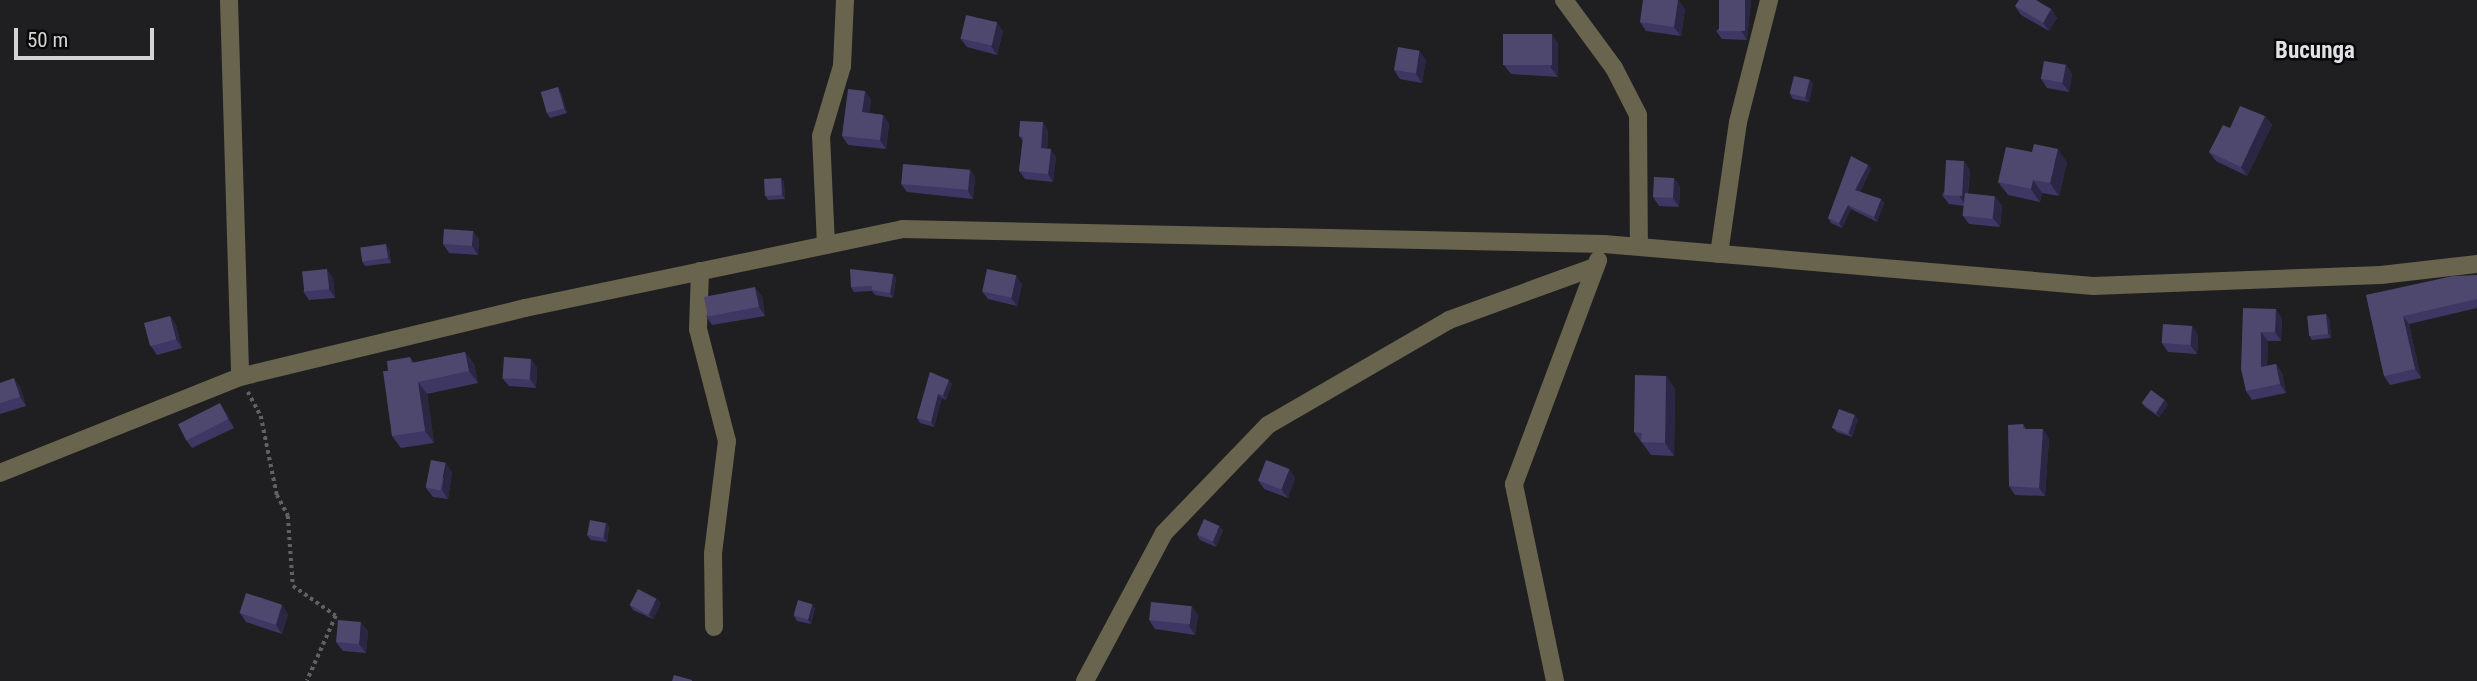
<!DOCTYPE html>
<style>
body{margin:0}
#map{position:relative;width:2477px;height:681px;overflow:hidden;background:#1f1e21;font-family:"Roboto Condensed",sans-serif}
div>[style]{position:absolute}
[style*='--x']{left:calc(var(--x)*1px);top:calc(var(--y)*1px);width:calc(var(--w)*1px);rotate:calc(var(--a)*1deg)}
.path>*{height:3.5px;margin-top:-1.75px;transform-origin:0;background:repeating-linear-gradient(90deg,#616062 0 3.5px,transparent 0 7px)}
.minor>*{height:18px;margin:-9px;padding:0 9px;transform-origin:9px;border-radius:9px;background:#68644d}
.wall>*{inset:0;background:#3e3763}
.shaded-wall>*{inset:0;background:#2b2643}
.building>*{inset:0;background:#4e486f;transform-origin:0 0}
span{translate:-50% -50%;white-space:nowrap;text-align:center;line-height:1.15;-webkit-text-stroke:5px #09090a;paint-order:stroke}
.quarter-label{font-size:23px;color:#e2e1e5;font-weight:700}
.scale{position:absolute;left:14px;top:28px;width:140px;height:32px;box-sizing:border-box;border:4px solid #d4d4d5;border-top:0;padding-left:9px;font-size:21px;line-height:24px;white-space:nowrap;color:#d4d4d5;-webkit-text-stroke:5px #09090a;paint-order:stroke}
</style>
<div id="map">
<div class="path">
<i style="--x:248;--y:392;--w:27;--a:62"></i>
<i style="--x:261;--y:416;--w:81;--a:78.6"></i>
<i style="--x:277;--y:495;--w:24;--a:62"></i>
<i style="--x:288;--y:516;--w:70;--a:85.9"></i>
<i style="--x:293;--y:586;--w:52;--a:34.9"></i>
<i style="--x:336;--y:616;--w:71;--a:114"></i>
</div>
<div class="minor">
<i style="--x:229;--y:0;--w:377;--a:88.3"></i>
<i style="--x:1564;--y:0;--w:84;--a:53.7"></i>
<i style="--x:1614;--y:68;--w:53;--a:62.9"></i>
<i style="--x:1638;--y:115;--w:131;--a:89.6"></i>
<i style="--x:826;--y:245;--w:109;--a:-92.6"></i>
<i style="--x:821;--y:136;--w:73;--a:-73.3"></i>
<i style="--x:842;--y:66;--w:66;--a:-87.4"></i>
<i style="--x:1719;--y:254;--w:133;--a:-81.8"></i>
<i style="--x:1738;--y:122;--w:126;--a:-75.7"></i>
<i style="--x:700;--y:271;--w:58;--a:92"></i>
<i style="--x:698;--y:329;--w:116;--a:75.5"></i>
<i style="--x:727;--y:441;--w:114;--a:97.1"></i>
<i style="--x:713;--y:554;--w:73;--a:89.2"></i>
<i style="--x:0;--y:473;--w:258;--a:-21.8"></i>
<i style="--x:240;--y:377;--w:293;--a:-13.6"></i>
<i style="--x:525;--y:308;--w:385;--a:-11.8"></i>
<i style="--x:902;--y:229;--w:702;--a:1.22"></i>
<i style="--x:1604;--y:244;--w:491;--a:4.9"></i>
<i style="--x:2093;--y:286;--w:288;--a:-2.2"></i>
<i style="--x:2381;--y:275;--w:97;--a:-6.5"></i>
<i style="--x:1085;--y:681;--w:168;--a:-61.9"></i>
<i style="--x:1164;--y:533;--w:150;--a:-46.1"></i>
<i style="--x:1268;--y:425;--w:209;--a:-30.1"></i>
<i style="--x:1449;--y:320;--w:155;--a:-20"></i>
<i style="--x:1555;--y:681;--w:201;--a:-101.8"></i>
<i style="--x:1514;--y:484;--w:239;--a:-69.4"></i>
</div>
<div class="wall">
<i style="clip-path:polygon(1678px 0,1685px 9px,1681px 36px,1646px 31px,1640px 22px)"></i>
<i style="clip-path:polygon(1751px 0,1747px 40px,1722px 39px,1716px 31px)"></i>
<i style="clip-path:polygon(2015px 6px,2051px 9px,2057px 18px,2049px 31px,2021px 15px)"></i>
<i style="clip-path:polygon(1003px 31px,997px 55px,967px 47px,960px 38px)"></i>
<i style="clip-path:polygon(1558px 43px,1558px 77px,1511px 74px,1504px 65px)"></i>
<i style="clip-path:polygon(1426px 60px,1422px 83px,1400px 79px,1394px 70px)"></i>
<i style="clip-path:polygon(2066px 65px,2072px 74px,2069px 92px,2047px 88px,2041px 79px)"></i>
<i style="clip-path:polygon(1810px 80px,1813px 84px,1809px 102px,1793px 99px,1790px 94px)"></i>
<i style="clip-path:polygon(865px 91px,871px 100px,869px 113px,883px 115px,889px 124px,886px 149px,848px 145px,842px 136px)"></i>
<i style="clip-path:polygon(561px 92px,567px 113px,550px 118px,547px 113px)"></i>
<i style="clip-path:polygon(2265px 116px,2272px 125px,2247px 176px,2216px 161px,2209px 152px,2230px 128px)"></i>
<i style="clip-path:polygon(1048px 130px,1047px 149px,1056px 157px,1053px 182px,1025px 179px,1019px 171px,1023px 141px,1019px 136px)"></i>
<i style="clip-path:polygon(1964px 161px,1970px 170px,1968px 194px,2002px 205px,2000px 227px,1969px 224px,1963px 216px,1964px 206px,1949px 204px,1942px 195px)"></i>
<i style="clip-path:polygon(2067px 162px,2059px 196px,2042px 193px,2040px 202px,2008px 195px,1998px 182px)"></i>
<i style="clip-path:polygon(1868px 165px,1871px 169px,1860px 192px,1881px 199px,1884px 203px,1877px 222px,1851px 209px,1842px 228px,1831px 223px,1828px 218px)"></i>
<i style="clip-path:polygon(970px 170px,975px 177px,973px 199px,907px 192px,901px 184px)"></i>
<i style="clip-path:polygon(781px 178px,784px 182px,785px 199px,768px 200px,765px 195px)"></i>
<i style="clip-path:polygon(1674px 178px,1680px 187px,1679px 207px,1659px 206px,1653px 197px)"></i>
<i style="clip-path:polygon(473px 231px,479px 240px,478px 255px,449px 253px,443px 244px)"></i>
<i style="clip-path:polygon(389px 249px,391px 263px,365px 266px,362px 261px)"></i>
<i style="clip-path:polygon(893px 274px,896px 278px,893px 298px,875px 295px,872px 291px,854px 292px,851px 287px)"></i>
<i style="clip-path:polygon(2477px 275px,2477px 308px,2409px 324px,2421px 378px,2390px 385px,2384px 376px,2366px 295px)"></i>
<i style="clip-path:polygon(333px 278px,335px 298px,309px 300px,303px 291px)"></i>
<i style="clip-path:polygon(1022px 284px,1017px 306px,988px 299px,982px 291px)"></i>
<i style="clip-path:polygon(762px 296px,765px 316px,712px 325px,706px 316px)"></i>
<i style="clip-path:polygon(2243px 308px,2282px 318px,2281px 341px,2268px 341px,2267px 366px,2276px 364px,2282px 373px,2286px 393px,2252px 400px,2246px 391px)"></i>
<i style="clip-path:polygon(170px 316px,176px 325px,182px 348px,157px 355px,151px 346px)"></i>
<i style="clip-path:polygon(2329px 318px,2331px 338px,2312px 340px,2309px 335px)"></i>
<i style="clip-path:polygon(2192px 326px,2198px 335px,2197px 354px,2168px 352px,2162px 343px)"></i>
<i style="clip-path:polygon(465px 352px,474px 364px,478px 383px,427px 394px,434px 443px,401px 448px,392px 436px,388px 371px,410px 357px,414px 363px)"></i>
<i style="clip-path:polygon(531px 359px,537px 368px,536px 388px,509px 386px,502px 378px)"></i>
<i style="clip-path:polygon(930px 372px,952px 384px,946px 400px,942px 398px,934px 427px,920px 423px,917px 418px)"></i>
<i style="clip-path:polygon(1666px 376px,1675px 389px,1674px 456px,1651px 455px,1634px 432px)"></i>
<i style="clip-path:polygon(0 383px,20px 387px,26px 406px,0 414px)"></i>
<i style="clip-path:polygon(2142px 403px,2168px 405px,2159px 417px,2145px 407px)"></i>
<i style="clip-path:polygon(226px 412px,234px 428px,192px 448px,186px 440px)"></i>
<i style="clip-path:polygon(1858px 419px,1852px 437px,1837px 432px,1833px 428px)"></i>
<i style="clip-path:polygon(2023px 424px,2026px 429px,2049px 438px,2045px 496px,2015px 495px,2009px 486px)"></i>
<i style="clip-path:polygon(1289px 469px,1295px 478px,1288px 498px,1264px 489px,1258px 480px)"></i>
<i style="clip-path:polygon(452px 472px,448px 499px,433px 497px,426px 488px)"></i>
<i style="clip-path:polygon(606px 523px,609px 527px,607px 542px,591px 540px,587px 535px)"></i>
<i style="clip-path:polygon(1223px 530px,1216px 547px,1200px 540px,1197px 535px)"></i>
<i style="clip-path:polygon(661px 603px,653px 619px,633px 610px,630px 605px)"></i>
<i style="clip-path:polygon(815px 608px,811px 624px,797px 621px,794px 616px)"></i>
<i style="clip-path:polygon(240px 613px,288px 614px,282px 634px,246px 622px)"></i>
<i style="clip-path:polygon(1198px 615px,1195px 635px,1155px 629px,1149px 620px)"></i>
<i style="clip-path:polygon(368px 631px,366px 653px,343px 651px,336px 642px)"></i>
</div>
<div class="shaded-wall">
<i style="clip-path:polygon(1678px 0,1685px 9px,1681px 36px,1674px 27px)"></i>
<i style="clip-path:polygon(1745px 0,1751px 0,1747px 40px,1742px 32px)"></i>
<i style="clip-path:polygon(2051px 9px,2057px 18px,2049px 31px,2043px 23px)"></i>
<i style="clip-path:polygon(997px 22px,1003px 31px,997px 55px,991px 46px)"></i>
<i style="clip-path:polygon(1552px 34px,1558px 43px,1558px 77px,1551px 68px)"></i>
<i style="clip-path:polygon(1420px 51px,1426px 60px,1422px 83px,1416px 74px)"></i>
<i style="clip-path:polygon(2066px 65px,2072px 74px,2069px 92px,2062px 83px)"></i>
<i style="clip-path:polygon(1810px 80px,1813px 84px,1809px 102px,1805px 98px)"></i>
<i style="clip-path:polygon(558px 87px,561px 92px,567px 113px,564px 108px)"></i>
<i style="clip-path:polygon(865px 91px,871px 100px,868px 121px,862px 112px)"></i>
<i style="clip-path:polygon(883px 115px,889px 124px,886px 149px,880px 140px)"></i>
<i style="clip-path:polygon(2265px 116px,2272px 125px,2247px 176px,2241px 167px)"></i>
<i style="clip-path:polygon(1043px 122px,1048px 130px,1047px 156px,1041px 148px)"></i>
<i style="clip-path:polygon(1051px 149px,1056px 157px,1053px 182px,1048px 174px)"></i>
<i style="clip-path:polygon(2058px 149px,2067px 162px,2059px 196px,2050px 183px)"></i>
<i style="clip-path:polygon(1964px 161px,1970px 170px,1966px 206px,1960px 197px)"></i>
<i style="clip-path:polygon(1868px 165px,1871px 169px,1859px 194px,1855px 190px)"></i>
<i style="clip-path:polygon(970px 170px,975px 177px,973px 199px,968px 191px)"></i>
<i style="clip-path:polygon(781px 178px,784px 182px,785px 199px,782px 195px)"></i>
<i style="clip-path:polygon(1674px 178px,1680px 187px,1679px 207px,1673px 198px)"></i>
<i style="clip-path:polygon(2033px 180px,2042px 193px,2040px 202px,2031px 189px)"></i>
<i style="clip-path:polygon(1995px 196px,2002px 205px,2000px 227px,1993px 218px)"></i>
<i style="clip-path:polygon(1881px 199px,1884px 203px,1877px 222px,1874px 217px)"></i>
<i style="clip-path:polygon(1848px 205px,1851px 209px,1842px 228px,1839px 223px)"></i>
<i style="clip-path:polygon(473px 231px,479px 240px,478px 255px,472px 246px)"></i>
<i style="clip-path:polygon(386px 244px,389px 249px,391px 263px,388px 258px)"></i>
<i style="clip-path:polygon(327px 269px,333px 278px,335px 298px,329px 289px)"></i>
<i style="clip-path:polygon(893px 274px,896px 278px,893px 298px,890px 293px)"></i>
<i style="clip-path:polygon(1016px 275px,1022px 284px,1017px 306px,1011px 298px)"></i>
<i style="clip-path:polygon(755px 287px,762px 296px,765px 316px,759px 307px)"></i>
<i style="clip-path:polygon(2276px 309px,2282px 318px,2281px 341px,2275px 332px)"></i>
<i style="clip-path:polygon(2326px 314px,2329px 318px,2331px 338px,2328px 334px)"></i>
<i style="clip-path:polygon(170px 316px,176px 325px,182px 348px,176px 339px)"></i>
<i style="clip-path:polygon(2403px 316px,2409px 324px,2421px 378px,2415px 369px)"></i>
<i style="clip-path:polygon(2192px 326px,2198px 335px,2197px 354px,2190px 345px)"></i>
<i style="clip-path:polygon(2261px 332px,2268px 341px,2267px 376px,2261px 367px)"></i>
<i style="clip-path:polygon(465px 352px,474px 364px,478px 383px,469px 371px)"></i>
<i style="clip-path:polygon(531px 359px,537px 368px,536px 388px,530px 379px)"></i>
<i style="clip-path:polygon(2276px 364px,2282px 373px,2286px 393px,2280px 384px)"></i>
<i style="clip-path:polygon(1666px 376px,1675px 389px,1674px 456px,1665px 443px)"></i>
<i style="clip-path:polygon(14px 378px,20px 387px,26px 406px,20px 397px)"></i>
<i style="clip-path:polygon(949px 380px,952px 384px,946px 400px,943px 395px)"></i>
<i style="clip-path:polygon(418px 382px,427px 394px,434px 443px,425px 431px)"></i>
<i style="clip-path:polygon(938px 394px,942px 398px,934px 427px,931px 422px)"></i>
<i style="clip-path:polygon(2165px 400px,2168px 405px,2159px 417px,2156px 413px)"></i>
<i style="clip-path:polygon(220px 403px,226px 412px,234px 428px,228px 419px)"></i>
<i style="clip-path:polygon(1855px 415px,1858px 419px,1852px 437px,1849px 433px)"></i>
<i style="clip-path:polygon(2043px 429px,2049px 438px,2045px 496px,2039px 488px)"></i>
<i style="clip-path:polygon(446px 463px,452px 472px,448px 499px,442px 490px)"></i>
<i style="clip-path:polygon(1289px 469px,1295px 478px,1288px 498px,1281px 489px)"></i>
<i style="clip-path:polygon(606px 523px,609px 527px,607px 542px,604px 538px)"></i>
<i style="clip-path:polygon(1220px 526px,1223px 530px,1216px 547px,1213px 542px)"></i>
<i style="clip-path:polygon(657px 599px,661px 603px,653px 619px,649px 615px)"></i>
<i style="clip-path:polygon(812px 604px,815px 608px,811px 624px,808px 620px)"></i>
<i style="clip-path:polygon(282px 605px,288px 614px,282px 634px,276px 625px)"></i>
<i style="clip-path:polygon(1192px 606px,1198px 615px,1195px 635px,1189px 626px)"></i>
<i style="clip-path:polygon(361px 622px,368px 631px,366px 653px,359px 644px)"></i>
</div>
<div class="building">
<i style="clip-path:polygon(1643px 0,1678px 0,1674px 27px,1640px 22px)"></i>
<i style="left:1719px;top:0;width:26px;height:31px"></i>
<i style="clip-path:polygon(2019px 0,2036px 0,2051px 9px,2043px 23px,2015px 6px)"></i>
<i style="left:966px;top:15px;width:32px;height:24px;rotate:13deg"></i>
<i style="left:1503px;top:34px;width:49px;height:31px"></i>
<i style="left:1398px;top:47px;width:22px;height:23px;rotate:10deg"></i>
<i style="left:2044px;top:61px;width:22px;height:18px;rotate:10deg"></i>
<i style="left:1794px;top:76px;width:16px;height:18px;rotate:14deg"></i>
<i style="left:558px;top:87px;width:22px;height:18px;rotate:74deg"></i>
<i style="clip-path:polygon(848px 89px,865px 91px,862px 112px,883px 115px,880px 140px,842px 136px)"></i>
<i style="clip-path:polygon(2240px 106px,2265px 116px,2241px 167px,2209px 152px,2223px 125px,2230px 128px)"></i>
<i style="clip-path:polygon(1020px 121px,1043px 122px,1041px 148px,1051px 149px,1048px 174px,1019px 171px,1023px 137px,1019px 136px)"></i>
<i style="clip-path:polygon(2034px 144px,2058px 149px,2050px 183px,2033px 180px,2031px 189px,1998px 182px,2006px 147px,2032px 152px)"></i>
<i style="clip-path:polygon(1851px 156px,1868px 165px,1855px 190px,1881px 199px,1874px 217px,1848px 205px,1839px 223px,1828px 218px)"></i>
<i style="left:1946px;top:160px;width:18px;height:35px;rotate:3deg"></i>
<i style="left:903px;top:164px;width:67px;height:20px;rotate:5deg"></i>
<i style="left:1654px;top:177px;width:20px;height:20px;rotate:3deg"></i>
<i style="left:781px;top:178px;width:17px;height:17px;rotate:87deg"></i>
<i style="left:1965px;top:193px;width:30px;height:23px;rotate:6deg"></i>
<i style="left:444px;top:229px;width:29px;height:15px;rotate:4deg"></i>
<i style="left:386px;top:244px;width:14px;height:26px;rotate:82deg"></i>
<i style="left:327px;top:269px;width:20px;height:25px;rotate:84deg"></i>
<i style="clip-path:polygon(850px 269px,893px 274px,890px 293px,872px 290px,872px 286px,851px 287px)"></i>
<i style="left:987px;top:269px;width:30px;height:23px;rotate:12deg"></i>
<i style="clip-path:polygon(2477px 275px,2477px 299px,2403px 316px,2415px 369px,2384px 376px,2366px 295px,2453px 276px)"></i>
<i style="left:755px;top:287px;width:20px;height:52px;rotate:79deg"></i>
<i style="clip-path:polygon(2243px 308px,2276px 309px,2275px 332px,2261px 332px,2261px 367px,2276px 364px,2280px 384px,2246px 391px,2241px 369px)"></i>
<i style="left:2326px;top:314px;width:20px;height:19px;rotate:84deg"></i>
<i style="left:170px;top:316px;width:24px;height:27px;rotate:75deg"></i>
<i style="left:2163px;top:324px;width:29px;height:19px;rotate:4deg"></i>
<i style="clip-path:polygon(465px 352px,469px 371px,418px 382px,425px 431px,392px 436px,383px 371px,388px 371px,387px 361px,410px 357px,411px 363px)"></i>
<i style="left:504px;top:357px;width:27px;height:21px;rotate:4deg"></i>
<i style="clip-path:polygon(930px 372px,949px 380px,943px 395px,938px 394px,931px 422px,917px 418px)"></i>
<i style="clip-path:polygon(1635px 375px,1666px 376px,1665px 443px,1641px 442px,1642px 433px,1634px 432px)"></i>
<i style="clip-path:polygon(14px 378px,20px 397px,0 403px,0 383px)"></i>
<i style="left:2151px;top:390px;width:17px;height:16px;rotate:36deg"></i>
<i style="left:220px;top:403px;width:18px;height:47px;rotate:63deg"></i>
<i style="left:1839px;top:409px;width:17px;height:20px;rotate:21deg"></i>
<i style="clip-path:polygon(2023px 424px,2023px 429px,2043px 429px,2039px 488px,2009px 486px,2008px 425px)"></i>
<i style="left:431px;top:460px;width:15px;height:28px;rotate:11deg"></i>
<i style="left:1266px;top:460px;width:25px;height:22px;rotate:21deg"></i>
<i style="left:1204px;top:519px;width:17px;height:17px;rotate:24deg"></i>
<i style="left:590px;top:520px;width:16px;height:15px;rotate:11deg"></i>
<i style="left:638px;top:589px;width:21px;height:18px;rotate:28deg"></i>
<i style="left:246px;top:593px;width:38px;height:21px;rotate:18deg"></i>
<i style="left:798px;top:600px;width:15px;height:16px;rotate:16deg"></i>
<i style="left:1151px;top:602px;width:41px;height:18px;rotate:6deg"></i>
<i style="left:338px;top:620px;width:23px;height:22px;rotate:5deg"></i>
<i style="clip-path:polygon(674px 675px,692px 680px,692px 681px,672px 681px)"></i>
</div>
<div class="quarter-label">
<span style="left:2315px;top:51px">Bucunga</span>
</div>
<div class="scale">50 m</div>
</div>
